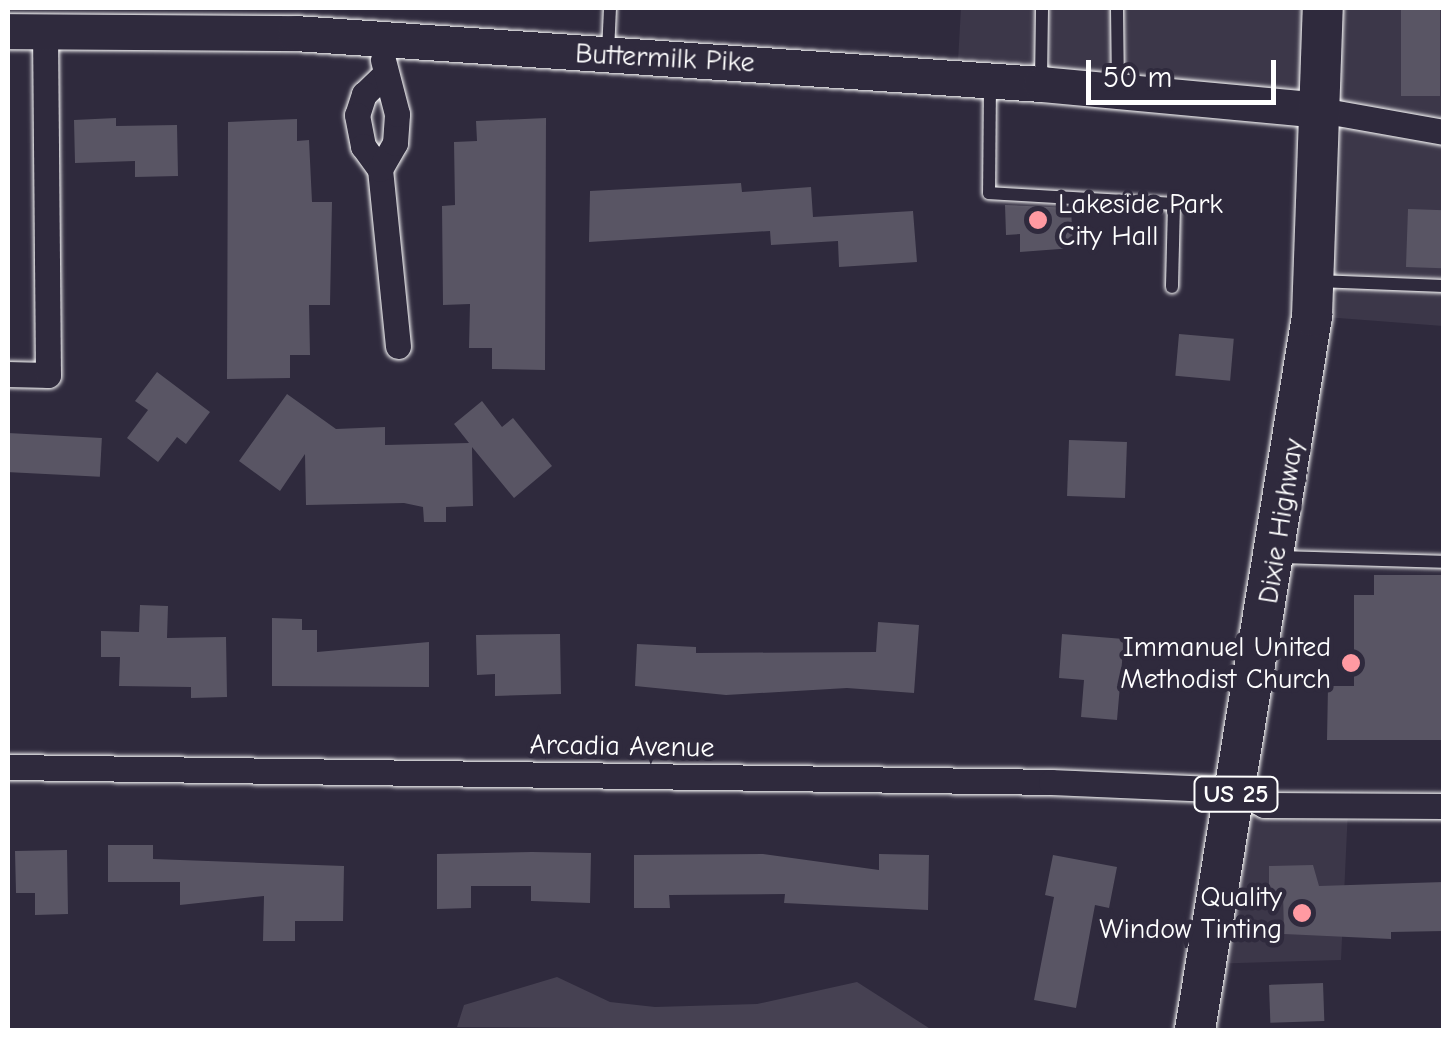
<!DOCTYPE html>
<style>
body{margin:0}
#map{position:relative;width:1451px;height:1038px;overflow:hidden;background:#2f2a3d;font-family:"Comic Neue",sans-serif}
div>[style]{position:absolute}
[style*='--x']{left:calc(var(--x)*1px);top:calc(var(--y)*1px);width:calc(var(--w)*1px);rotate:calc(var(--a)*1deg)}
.built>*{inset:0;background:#3c3749}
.green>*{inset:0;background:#464152}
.building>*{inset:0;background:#595564;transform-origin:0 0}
.roads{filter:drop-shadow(0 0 2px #fff) drop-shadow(0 0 2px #fff)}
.lane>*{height:12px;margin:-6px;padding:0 6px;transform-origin:6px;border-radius:6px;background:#2f2a3d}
.street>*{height:25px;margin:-12.5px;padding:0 12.5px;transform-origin:12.5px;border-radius:12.5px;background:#2f2a3d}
.secondary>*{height:35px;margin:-17.5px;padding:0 17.5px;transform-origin:17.5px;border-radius:17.5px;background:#2f2a3d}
.primary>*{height:40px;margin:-20px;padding:0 20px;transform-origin:20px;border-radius:20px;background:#2f2a3d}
.dots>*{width:28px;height:28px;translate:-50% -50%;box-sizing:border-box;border:5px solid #2f2a3d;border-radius:50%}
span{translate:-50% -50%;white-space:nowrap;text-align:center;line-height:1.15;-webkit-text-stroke:9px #2f2a3d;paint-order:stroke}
.shield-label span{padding:2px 8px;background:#2f2a3d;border:2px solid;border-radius:8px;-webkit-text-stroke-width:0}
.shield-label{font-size:25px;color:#fff;font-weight:700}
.street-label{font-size:28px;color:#fff}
.poi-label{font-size:28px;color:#fff}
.left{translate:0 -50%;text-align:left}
.right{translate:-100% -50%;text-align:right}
.frame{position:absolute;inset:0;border:10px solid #fff;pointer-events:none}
.scale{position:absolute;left:1086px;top:60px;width:190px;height:45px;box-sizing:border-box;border:5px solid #fff;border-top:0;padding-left:12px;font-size:30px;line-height:35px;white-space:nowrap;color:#fff;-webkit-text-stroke:8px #2f2a3d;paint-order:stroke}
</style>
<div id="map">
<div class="built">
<i style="clip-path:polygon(961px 8px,1443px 8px,1443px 326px,1312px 316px,1320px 110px,957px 79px)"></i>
<i style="clip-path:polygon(1236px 790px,1348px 809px,1341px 960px,1207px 964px)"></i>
</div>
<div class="green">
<i style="clip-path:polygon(557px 977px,610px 1002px,655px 1007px,757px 1004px,857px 982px,932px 1030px,457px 1027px,464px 1005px)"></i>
</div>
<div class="building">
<i style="left:1401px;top:8px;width:39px;height:88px"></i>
<i style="clip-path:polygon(116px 118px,116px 126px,177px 125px,178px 176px,135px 177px,135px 161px,75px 163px,74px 120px)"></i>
<i style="clip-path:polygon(546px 118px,545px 370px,492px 369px,492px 348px,469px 348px,470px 304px,443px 305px,442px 206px,455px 205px,454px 142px,477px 141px,476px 121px)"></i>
<i style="clip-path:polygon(297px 119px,297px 141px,309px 140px,312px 202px,332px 202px,330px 305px,309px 305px,310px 355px,290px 355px,290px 378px,227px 379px,228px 122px)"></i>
<i style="clip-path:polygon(741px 183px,742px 192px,811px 187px,813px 217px,913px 211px,917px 262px,839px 267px,838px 241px,771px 245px,770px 231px,589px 242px,590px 191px)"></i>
<i style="clip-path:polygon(1005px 205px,1071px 208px,1073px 248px,1020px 252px,1020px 234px,1006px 235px)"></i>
<i style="left:1408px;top:209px;width:36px;height:58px;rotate:2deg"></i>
<i style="left:1179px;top:334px;width:55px;height:42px;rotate:5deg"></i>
<i style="clip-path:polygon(157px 372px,210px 412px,186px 444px,177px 437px,158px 462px,127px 438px,148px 410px,135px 401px)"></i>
<i style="clip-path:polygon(287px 394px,336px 429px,385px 427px,385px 445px,469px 443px,454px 424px,482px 401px,502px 427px,513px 418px,552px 466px,514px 498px,472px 447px,473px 506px,446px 507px,446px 522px,424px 522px,423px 507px,404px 503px,306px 505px,305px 454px,280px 491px,239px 461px)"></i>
<i style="left:8px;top:433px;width:94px;height:39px;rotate:3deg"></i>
<i style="left:1069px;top:440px;width:58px;height:56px;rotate:2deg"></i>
<i style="clip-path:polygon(1374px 575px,1444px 575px,1444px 740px,1327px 740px,1328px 686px,1354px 686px,1354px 595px,1374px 595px)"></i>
<i style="clip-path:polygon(140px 605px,168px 606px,167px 638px,226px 637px,227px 697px,191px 698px,191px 687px,119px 686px,120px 657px,101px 657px,101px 631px,139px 632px)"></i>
<i style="clip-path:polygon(272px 618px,302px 619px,302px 630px,317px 630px,317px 652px,429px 642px,429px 687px,272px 686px)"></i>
<i style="clip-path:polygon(878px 622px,919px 625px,914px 693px,847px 688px,726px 695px,635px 686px,637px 644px,696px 647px,696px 653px,876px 652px)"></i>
<i style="clip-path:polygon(560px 634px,561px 694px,495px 696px,495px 674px,477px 675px,476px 635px)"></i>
<i style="clip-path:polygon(1062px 634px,1124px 639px,1117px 720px,1081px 717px,1084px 680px,1059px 678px)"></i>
<i style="clip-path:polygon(108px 845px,153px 845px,153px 859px,344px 866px,343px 921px,295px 921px,295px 941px,263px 941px,264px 896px,180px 905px,180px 882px,108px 882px)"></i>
<i style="clip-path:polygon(67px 850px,68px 914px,35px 915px,35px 893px,16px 893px,15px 851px)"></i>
<i style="clip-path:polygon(532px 852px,591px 853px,590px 903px,531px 901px,531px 886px,471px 886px,471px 908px,437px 909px,437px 854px)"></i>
<i style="clip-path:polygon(763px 854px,879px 870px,879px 854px,929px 855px,928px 910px,784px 903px,785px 894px,669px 895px,670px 908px,634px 908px,634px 855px)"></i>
<i style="clip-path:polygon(1053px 855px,1117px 867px,1109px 908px,1095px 905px,1076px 1008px,1034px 1000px,1054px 897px,1045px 895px)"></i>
<i style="clip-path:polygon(1313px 865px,1319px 886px,1444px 882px,1444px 931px,1391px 932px,1391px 939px,1284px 934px,1283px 893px,1269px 893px,1269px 866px)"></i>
<i style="left:1323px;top:983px;width:38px;height:54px;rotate:88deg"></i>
</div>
<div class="roads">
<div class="lane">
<i style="--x:1117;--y:8;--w:79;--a:89.3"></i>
<i style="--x:608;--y:52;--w:44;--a:-87.4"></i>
<i style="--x:1041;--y:81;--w:73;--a:-89.2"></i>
<i style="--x:990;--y:83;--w:110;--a:90.5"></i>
<i style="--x:989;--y:193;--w:185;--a:3.4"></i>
<i style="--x:1174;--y:204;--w:83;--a:91.4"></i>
<i style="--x:1317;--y:281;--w:127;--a:2.3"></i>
<i style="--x:1278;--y:557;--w:166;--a:1.7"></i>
</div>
<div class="street">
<i style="--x:384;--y:75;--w:28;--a:136"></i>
<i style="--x:364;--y:94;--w:22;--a:108"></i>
<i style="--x:357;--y:115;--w:32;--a:79"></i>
<i style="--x:363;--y:146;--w:29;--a:54"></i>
<i style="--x:380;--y:169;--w:178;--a:84.2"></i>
<i style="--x:1320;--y:110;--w:126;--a:10.1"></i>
<i style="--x:380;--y:169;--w:30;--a:-60"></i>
<i style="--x:395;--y:143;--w:29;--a:-86"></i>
<i style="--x:397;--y:114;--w:56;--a:-104.5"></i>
<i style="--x:8;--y:374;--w:40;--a:1.4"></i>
<i style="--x:48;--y:375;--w:345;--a:-90.5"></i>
<i style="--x:8;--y:767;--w:1043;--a:0.82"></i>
<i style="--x:1051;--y:782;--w:185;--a:2.5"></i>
<i style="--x:1236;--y:790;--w:32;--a:28"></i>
<i style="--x:1264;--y:805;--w:180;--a:0.3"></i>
</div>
<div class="secondary">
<i style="--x:8;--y:31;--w:287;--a:0.4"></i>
<i style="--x:295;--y:33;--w:748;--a:3.91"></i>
<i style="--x:1041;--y:84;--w:280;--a:5.3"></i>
</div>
<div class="primary">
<i style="--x:1195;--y:1030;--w:724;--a:-80.69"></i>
<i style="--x:1312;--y:316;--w:308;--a:-88"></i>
</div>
</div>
<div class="dots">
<i style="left:1038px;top:220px;background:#ff9aa2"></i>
<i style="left:1351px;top:663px;background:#ff9aa2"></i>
<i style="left:1302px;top:913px;background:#ff9aa2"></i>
</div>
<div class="shield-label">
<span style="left:1236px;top:794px">US 25</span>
</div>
<div class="street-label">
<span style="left:665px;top:58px;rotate:3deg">Buttermilk Pike</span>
<span style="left:1281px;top:521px;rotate:-81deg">Dixie Highway</span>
<span style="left:622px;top:746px;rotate:1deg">Arcadia Avenue</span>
</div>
<div class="poi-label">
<span class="left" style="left:1058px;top:220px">Lakeside Park<br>City Hall</span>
<span class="right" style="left:1331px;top:663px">Immanuel United<br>Methodist Church</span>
<span class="right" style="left:1282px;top:913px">Quality<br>Window Tinting</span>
</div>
<div class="frame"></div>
<div class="scale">50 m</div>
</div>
